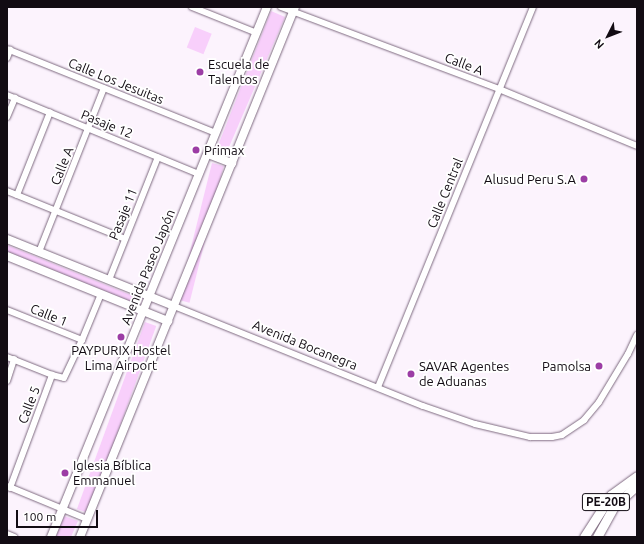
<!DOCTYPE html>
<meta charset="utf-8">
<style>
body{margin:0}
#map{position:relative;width:644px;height:544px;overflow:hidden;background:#fcf3fd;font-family:Ubuntu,sans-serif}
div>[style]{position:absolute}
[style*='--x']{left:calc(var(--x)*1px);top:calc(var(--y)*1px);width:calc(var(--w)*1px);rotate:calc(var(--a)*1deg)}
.green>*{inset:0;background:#f8cffb;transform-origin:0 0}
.roads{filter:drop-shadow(0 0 1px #7e6a80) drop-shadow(0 0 1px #7e6a80)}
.minor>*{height:6px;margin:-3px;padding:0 3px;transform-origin:3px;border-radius:3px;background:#fff}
.major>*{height:8px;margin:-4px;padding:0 4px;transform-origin:4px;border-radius:4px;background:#fff}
.highway>*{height:9px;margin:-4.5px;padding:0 4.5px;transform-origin:4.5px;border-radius:4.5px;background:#fff}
.dots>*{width:11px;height:11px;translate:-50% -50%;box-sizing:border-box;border:2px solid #fff;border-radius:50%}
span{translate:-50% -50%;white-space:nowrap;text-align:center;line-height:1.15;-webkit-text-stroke:3.5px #fff;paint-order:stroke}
.shield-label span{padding:1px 3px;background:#fff;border:1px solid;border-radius:3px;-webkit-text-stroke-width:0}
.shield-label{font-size:12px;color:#120b13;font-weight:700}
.street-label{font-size:13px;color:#120b13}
.poi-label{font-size:13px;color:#120b13}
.left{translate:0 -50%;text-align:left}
.right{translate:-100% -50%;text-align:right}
.frame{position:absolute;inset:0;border:8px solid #120b13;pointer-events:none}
.north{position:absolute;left:588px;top:16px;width:40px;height:40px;-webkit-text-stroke:3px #fff;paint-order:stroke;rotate:228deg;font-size:11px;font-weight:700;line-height:16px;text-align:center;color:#120b13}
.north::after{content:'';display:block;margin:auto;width:14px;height:18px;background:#120b13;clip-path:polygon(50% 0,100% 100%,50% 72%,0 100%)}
.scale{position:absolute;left:16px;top:510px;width:82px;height:18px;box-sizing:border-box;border:2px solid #120b13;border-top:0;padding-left:5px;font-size:12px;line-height:14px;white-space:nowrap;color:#120b13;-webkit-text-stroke:3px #fff;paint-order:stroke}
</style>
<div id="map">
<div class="green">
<i style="clip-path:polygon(271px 11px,285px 17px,226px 154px,217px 148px)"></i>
<i style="left:195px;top:27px;width:18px;height:22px;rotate:22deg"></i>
<i style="left:212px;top:163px;width:12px;height:141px;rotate:14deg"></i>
<i style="left:7px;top:245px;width:141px;height:6px;rotate:22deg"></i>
<i style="left:145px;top:322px;width:12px;height:199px;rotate:20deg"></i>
<i style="clip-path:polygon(64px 516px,78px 521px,71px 537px,56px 537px)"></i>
</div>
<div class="roads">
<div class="minor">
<i style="--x:192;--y:7;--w:70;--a:21.8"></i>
<i style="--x:281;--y:7;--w:233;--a:20.6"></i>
<i style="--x:499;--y:89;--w:149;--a:22.4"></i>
<i style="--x:7;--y:49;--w:225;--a:21.9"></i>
<i style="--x:7;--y:58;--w:9;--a:-69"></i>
<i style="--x:7;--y:95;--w:208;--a:22.4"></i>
<i style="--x:7;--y:117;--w:21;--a:-67"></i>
<i style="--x:7;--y:191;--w:127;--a:22.1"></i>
<i style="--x:17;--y:195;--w:89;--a:-68.3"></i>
<i style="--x:39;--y:252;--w:176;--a:-68.4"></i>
<i style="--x:109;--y:280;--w:132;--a:-68.3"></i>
<i style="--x:174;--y:306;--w:268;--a:21.9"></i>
<i style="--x:423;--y:406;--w:55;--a:19.1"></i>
<i style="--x:475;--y:424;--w:57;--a:13.3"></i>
<i style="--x:530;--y:437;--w:22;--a:0"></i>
<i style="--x:552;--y:437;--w:10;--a:-11"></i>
<i style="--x:562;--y:435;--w:27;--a:-34"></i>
<i style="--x:584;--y:420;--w:23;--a:-50"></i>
<i style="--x:599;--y:402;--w:56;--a:-58.9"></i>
<i style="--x:628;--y:354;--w:21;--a:-65"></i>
<i style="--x:7;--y:310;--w:81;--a:21.8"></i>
<i style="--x:7;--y:357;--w:48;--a:21.8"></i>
<i style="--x:52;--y:375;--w:12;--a:14"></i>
<i style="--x:64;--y:378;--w:42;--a:-64.7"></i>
<i style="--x:82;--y:340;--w:50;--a:-67.6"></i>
<i style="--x:7;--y:381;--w:23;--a:-72"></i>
<i style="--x:378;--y:387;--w:410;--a:-67.8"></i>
<i style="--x:7;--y:486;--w:87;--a:22.4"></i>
<i style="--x:10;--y:488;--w:121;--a:-69.6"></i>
<i style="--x:7;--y:534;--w:8;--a:23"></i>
</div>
<div class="major">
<i style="--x:208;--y:154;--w:26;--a:21"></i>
<i style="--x:7;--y:239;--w:180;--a:21.9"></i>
<i style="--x:7;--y:256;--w:174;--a:22"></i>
<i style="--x:51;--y:537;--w:572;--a:-67.83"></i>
<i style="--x:80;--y:537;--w:572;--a:-67.92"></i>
</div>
<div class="highway">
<i style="--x:584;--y:537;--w:50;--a:-57.3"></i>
<i style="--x:611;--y:495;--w:32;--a:-36"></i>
<i style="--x:597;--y:537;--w:35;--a:-61"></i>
<i style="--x:614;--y:506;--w:31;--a:-42"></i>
</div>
</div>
<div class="dots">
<i style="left:200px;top:72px;background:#9c3da5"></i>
<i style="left:196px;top:150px;background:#9c3da5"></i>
<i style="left:584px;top:179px;background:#9c3da5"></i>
<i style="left:121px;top:337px;background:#9c3da5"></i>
<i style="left:599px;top:366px;background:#9c3da5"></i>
<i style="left:411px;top:374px;background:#9c3da5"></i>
<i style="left:65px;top:473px;background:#9c3da5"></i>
</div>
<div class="shield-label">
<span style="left:606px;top:502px">PE-20B</span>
</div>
<div class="street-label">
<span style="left:464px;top:64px;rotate:21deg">Calle A</span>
<span style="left:116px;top:81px;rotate:22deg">Calle Los Jesuitas</span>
<span style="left:107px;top:124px;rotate:22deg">Pasaje 12</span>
<span style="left:62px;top:166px;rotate:-68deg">Calle A</span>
<span style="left:445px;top:193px;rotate:-68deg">Calle Central</span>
<span style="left:123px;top:214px;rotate:-68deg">Pasaje 11</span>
<span style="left:148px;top:267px;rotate:-68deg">Avenida Paseo Japón</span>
<span style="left:49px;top:315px;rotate:22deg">Calle 1</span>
<span style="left:305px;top:345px;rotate:22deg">Avenida Bocanegra</span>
<span style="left:29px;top:405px;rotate:-69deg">Calle 5</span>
</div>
<div class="poi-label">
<span class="left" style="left:208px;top:72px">Escuela de<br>Talentos</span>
<span class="left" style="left:204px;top:150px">Primax</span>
<span class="right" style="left:576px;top:179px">Alusud Peru S.A</span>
<span style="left:121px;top:358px">PAYPURIX Hostel<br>Lima Airport</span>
<span class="right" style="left:591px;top:366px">Pamolsa</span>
<span class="left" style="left:419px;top:374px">SAVAR Agentes<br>de Aduanas</span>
<span class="left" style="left:73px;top:473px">Iglesia Bíblica<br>Emmanuel</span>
</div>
<div class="frame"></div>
<div class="north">N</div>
<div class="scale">100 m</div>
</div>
